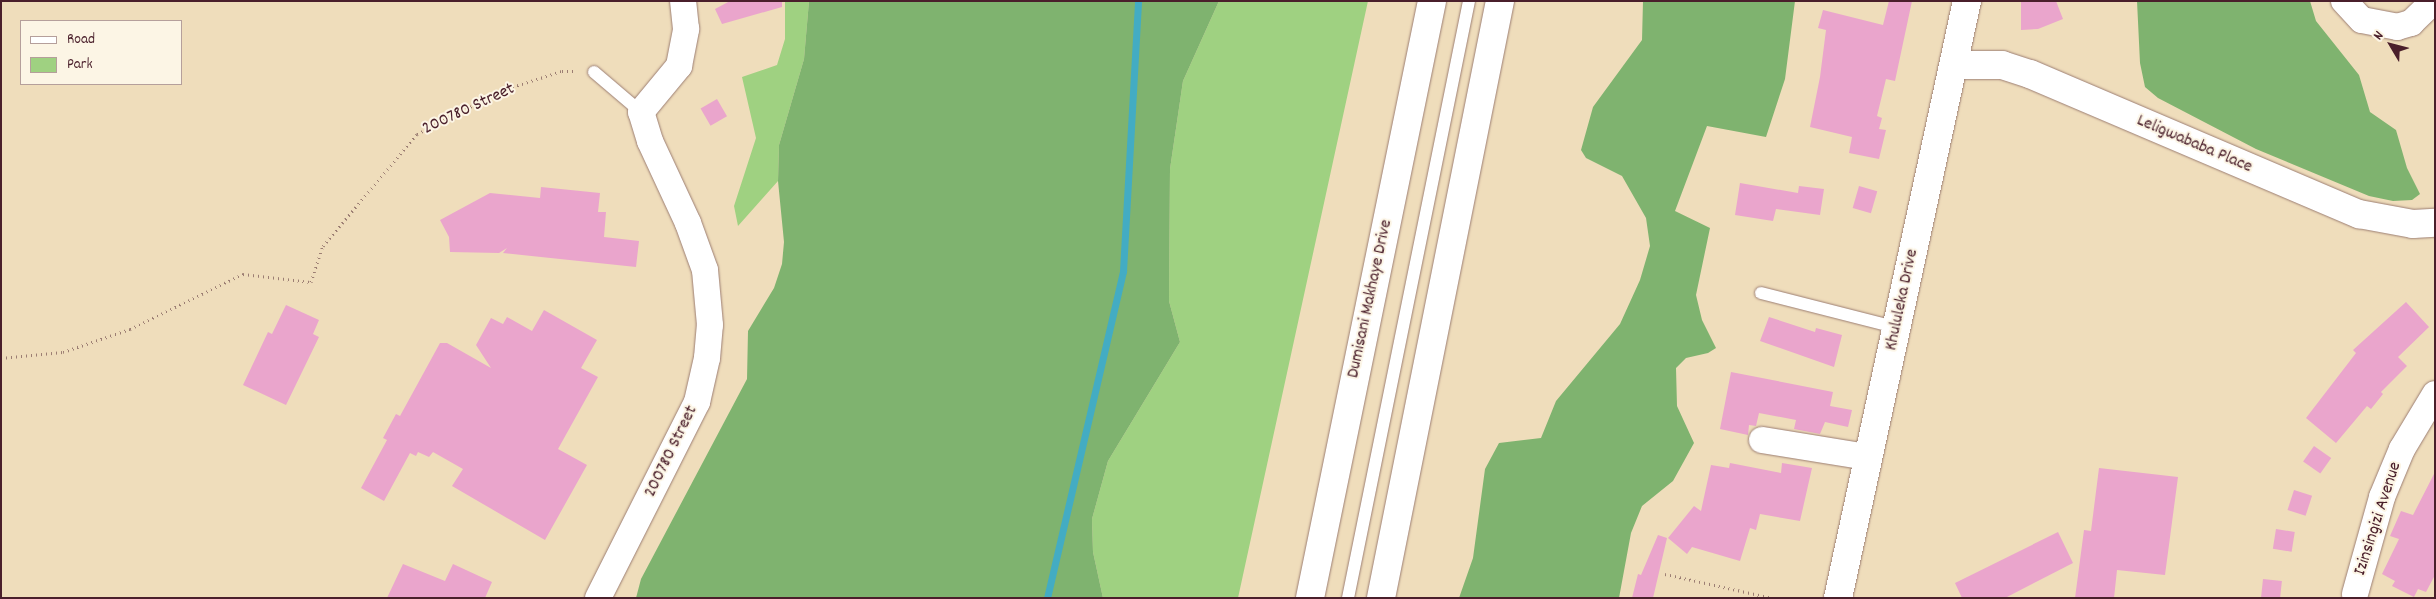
<!DOCTYPE html>
<style>
body{margin:0}
#map{position:relative;width:2436px;height:599px;overflow:hidden;background:#efddbb;font-family:Dekko,sans-serif}
div>[style]{position:absolute}
[style*='--x']{left:calc(var(--x)*1px);top:calc(var(--y)*1px);width:calc(var(--w)*1px);rotate:calc(var(--a)*1deg)}
.green>*{inset:0;background:#9fd181}
.forest>*{inset:0;background:#7fb36f}
.stream>*{height:7px;margin:-3.5px;padding:0 3.5px;transform-origin:3.5px;border-radius:3.5px;background:#43acc3}
.building>*{inset:0;background:#eaa5cc;transform-origin:0 0}
.path>*{height:3px;margin-top:-1.5px;transform-origin:0;background:repeating-linear-gradient(90deg,#9c7e73 0 1px,transparent 0 5px)}
.roads{filter:drop-shadow(0 0 1px #9c7e73) drop-shadow(0 0 1px #9c7e73)}
.lane>*{height:12px;margin:-6px;padding:0 6px;transform-origin:6px;border-radius:6px;background:#fff}
.street>*{height:26px;margin:-13px;padding:0 13px;transform-origin:13px;border-radius:13px;background:#fff}
.secondary>*{height:28px;margin:-14px;padding:0 14px;transform-origin:14px;border-radius:14px;background:#fff}
.primary>*{height:28px;margin:-14px;padding:0 14px;transform-origin:14px;border-radius:14px;background:#fff}
span{translate:-50% -50%;white-space:nowrap;text-align:center;line-height:1.15;-webkit-text-stroke:4px #fcf5e5;paint-order:stroke}
.street-label{font-size:18px;color:#4a1f2b}
.frame{position:absolute;inset:0;border:2px solid #4a1f2b;pointer-events:none}
.legend{position:absolute;left:20px;top:20px;width:162px;height:65px;box-sizing:border-box;background:#fcf5e5;border:1px solid #b59f9b;margin:0;padding:6px 9px;list-style:none;font-size:15px;color:#4a1f2b}
.legend li{display:flex;align-items:center;gap:10px;height:25px}
.legend b{width:25px;border:1px solid #b59f9b}
.north{position:absolute;left:2366px;top:20px;width:50px;height:50px;-webkit-text-stroke:4px #fcf5e5;paint-order:stroke;rotate:307deg;font-size:14px;font-weight:700;line-height:20px;text-align:center;color:#4a1f2b}
.north::after{content:'';display:block;margin:auto;width:18px;height:22px;background:#4a1f2b;clip-path:polygon(50% 0,100% 100%,50% 72%,0 100%)}
</style>
<div id="map">
<div class="green">
<i style="clip-path:polygon(785px 1px,809px 1px,804px 59px,779px 145px,778px 181px,738px 226px,734px 206px,756px 138px,742px 77px,777px 65px,785px 39px)"></i>
<i style="clip-path:polygon(1219px 1px,1368px 1px,1238px 598px,1103px 598px,1093px 552px,1092px 519px,1108px 461px,1180px 342px,1169px 301px,1170px 169px,1183px 81px)"></i>
</div>
<div class="forest">
<i style="clip-path:polygon(809px 1px,1219px 1px,1183px 81px,1170px 169px,1169px 301px,1180px 342px,1108px 461px,1092px 519px,1093px 552px,1103px 598px,636px 598px,641px 579px,747px 379px,748px 331px,774px 288px,782px 264px,784px 242px,778px 181px,779px 145px,804px 59px)"></i>
<i style="clip-path:polygon(1643px 1px,1795px 1px,1785px 79px,1766px 137px,1707px 126px,1675px 211px,1710px 228px,1696px 295px,1702px 320px,1716px 348px,1708px 353px,1686px 358px,1676px 368px,1677px 406px,1694px 443px,1673px 481px,1642px 506px,1631px 533px,1619px 598px,1459px 598px,1473px 558px,1485px 469px,1499px 443px,1541px 438px,1556px 401px,1620px 324px,1640px 280px,1650px 246px,1646px 218px,1622px 176px,1586px 158px,1581px 150px,1593px 107px,1642px 40px)"></i>
<i style="clip-path:polygon(2137px 1px,2310px 1px,2316px 21px,2359px 75px,2370px 112px,2396px 130px,2407px 168px,2420px 194px,2412px 200px,2393px 201px,2369px 196px,2256px 149px,2158px 98px,2145px 87px,2140px 63px)"></i>
</div>
<div class="stream">
<i style="--x:1047;--y:598;--w:336;--a:-76.9"></i>
<i style="--x:1123;--y:271;--w:270;--a:-86.8"></i>
</div>
<div class="building">
<i style="clip-path:polygon(730px 1px,782px 1px,782px 7px,722px 24px,715px 9px)"></i>
<i style="clip-path:polygon(1889px 1px,1912px 1px,1895px 81px,1886px 79px,1877px 116px,1882px 118px,1879px 129px,1886px 130px,1879px 159px,1849px 153px,1852px 137px,1810px 127px,1820px 77px,1826px 30px,1818px 28px,1823px 10px,1883px 25px)"></i>
<i style="clip-path:polygon(2021px 1px,2056px 1px,2063px 19px,2038px 29px,2021px 30px)"></i>
<i style="left:717px;top:99px;width:20px;height:19px;rotate:60deg"></i>
<i style="clip-path:polygon(1740px 183px,1798px 193px,1799px 186px,1824px 189px,1820px 215px,1776px 209px,1773px 221px,1735px 215px)"></i>
<i style="left:1859px;top:186px;width:19px;height:23px;rotate:16deg"></i>
<i style="clip-path:polygon(541px 187px,600px 193px,598px 212px,606px 212px,604px 237px,639px 241px,636px 267px,503px 253px,507px 248px,499px 253px,450px 252px,449px 237px,440px 220px,490px 193px,540px 198px)"></i>
<i style="clip-path:polygon(2406px 302px,2429px 327px,2398px 357px,2407px 366px,2381px 392px,2383px 394px,2371px 409px,2367px 406px,2336px 443px,2306px 418px,2356px 353px,2353px 350px)"></i>
<i style="clip-path:polygon(286px 305px,319px 320px,313px 334px,319px 337px,286px 405px,243px 385px,268px 332px,272px 334px)"></i>
<i style="clip-path:polygon(544px 310px,597px 340px,581px 368px,598px 377px,558px 449px,587px 465px,545px 540px,452px 486px,463px 469px,433px 452px,429px 457px,418px 452px,416px 456px,410px 453px,384px 501px,361px 488px,387px 440px,383px 438px,396px 414px,400px 416px,440px 343px,447px 343px,491px 368px,476px 345px,491px 318px,503px 324px,507px 317px,532px 331px)"></i>
<i style="clip-path:polygon(1769px 317px,1815px 332px,1816px 328px,1842px 335px,1834px 367px,1760px 341px)"></i>
<i style="clip-path:polygon(1731px 372px,1833px 392px,1830px 406px,1852px 410px,1848px 427px,1825px 422px,1820px 434px,1794px 429px,1796px 420px,1759px 413px,1756px 426px,1749px 425px,1748px 435px,1720px 429px)"></i>
<i style="left:2314px;top:446px;width:21px;height:19px;rotate:35deg"></i>
<i style="clip-path:polygon(1730px 463px,1781px 473px,1782px 463px,1812px 468px,1800px 521px,1760px 514px,1756px 530px,1750px 528px,1740px 561px,1692px 547px,1687px 554px,1668px 538px,1694px 506px,1701px 511px,1711px 465px,1729px 468px)"></i>
<i style="clip-path:polygon(2099px 468px,2178px 477px,2165px 575px,2117px 570px,2114px 598px,2075px 598px,2084px 530px,2091px 531px)"></i>
<i style="clip-path:polygon(2435px 472px,2435px 575px,2426px 592px,2418px 589px,2414px 597px,2392px 586px,2395px 581px,2382px 574px,2399px 539px,2390px 536px,2401px 511px,2413px 515px)"></i>
<i style="left:2294px;top:490px;width:19px;height:21px;rotate:18deg"></i>
<i style="left:2276px;top:529px;width:19px;height:20px;rotate:9deg"></i>
<i style="clip-path:polygon(2058px 532px,2073px 563px,2005px 598px,1962px 598px,1955px 583px)"></i>
<i style="clip-path:polygon(1658px 535px,1667px 538px,1653px 598px,1632px 598px,1638px 574px,1641px 575px)"></i>
<i style="clip-path:polygon(403px 564px,445px 581px,453px 564px,492px 582px,485px 598px,387px 598px)"></i>
<i style="left:2263px;top:579px;width:19px;height:19px;rotate:6deg"></i>
</div>
<div class="path">
<i style="--x:1;--y:358;--w:62;--a:-5.5"></i>
<i style="--x:63;--y:352;--w:71;--a:-18.9"></i>
<i style="--x:130;--y:329;--w:126;--a:-26"></i>
<i style="--x:243;--y:274;--w:68;--a:6.7"></i>
<i style="--x:311;--y:282;--w:38;--a:-72"></i>
<i style="--x:323;--y:246;--w:146;--a:-50"></i>
<i style="--x:417;--y:134;--w:97;--a:-27.1"></i>
<i style="--x:503;--y:90;--w:62;--a:-17.9"></i>
<i style="--x:562;--y:71;--w:15;--a:0"></i>
<i style="--x:1665;--y:574;--w:110;--a:12.6"></i>
</div>
<div class="roads">
<div class="lane">
<i style="--x:594;--y:72;--w:62;--a:40.4"></i>
<i style="--x:1761;--y:293;--w:141;--a:14.3"></i>
<i style="--x:1348;--y:598;--w:609;--a:-78.54"></i>
</div>
<div class="street">
<i style="--x:2344;--y:1;--w:26;--a:47"></i>
<i style="--x:2362;--y:20;--w:36;--a:11"></i>
<i style="--x:2397;--y:27;--w:15;--a:-16"></i>
<i style="--x:2411;--y:23;--w:32;--a:-44"></i>
<i style="--x:1762;--y:440;--w:106;--a:9.2"></i>
<i style="--x:2355;--y:594;--w:101;--a:-74.4"></i>
<i style="--x:2382;--y:497;--w:52;--a:-67.4"></i>
<i style="--x:2402;--y:449;--w:64;--a:-59"></i>
<i style="--x:598;--y:598;--w:220;--a:-63.2"></i>
<i style="--x:697;--y:402;--w:45;--a:-77.2"></i>
<i style="--x:707;--y:358;--w:33;--a:-85"></i>
<i style="--x:710;--y:325;--w:55;--a:-95.2"></i>
<i style="--x:705;--y:270;--w:50;--a:-109.9"></i>
<i style="--x:688;--y:223;--w:90;--a:-114.9"></i>
<i style="--x:650;--y:141;--w:30;--a:-107"></i>
<i style="--x:641;--y:112;--w:60;--a:-50.4"></i>
<i style="--x:679;--y:66;--w:38;--a:-79"></i>
<i style="--x:686;--y:29;--w:28;--a:-96"></i>
</div>
<div class="secondary">
<i style="--x:1954;--y:65;--w:48;--a:0"></i>
<i style="--x:2002;--y:65;--w:29;--a:18"></i>
<i style="--x:2030;--y:74;--w:358;--a:23.1"></i>
<i style="--x:2359;--y:214;--w:55;--a:10.5"></i>
<i style="--x:2413;--y:224;--w:22;--a:-3"></i>
<i style="--x:1838;--y:598;--w:611;--a:-77.81"></i>
</div>
<div class="primary">
<i style="--x:1310;--y:598;--w:609;--a:-78.45"></i>
<i style="--x:1381;--y:598;--w:609;--a:-78.73"></i>
</div>
</div>
<div class="street-label">
<span style="left:469px;top:110px;rotate:-25deg">200780 Street</span>
<span style="left:2194px;top:145px;rotate:23deg">Leligwababa Place</span>
<span style="left:1371px;top:299px;rotate:-78deg">Dumisani Makhaye Drive</span>
<span style="left:1903px;top:300px;rotate:-78deg">Khululeka Drive</span>
<span style="left:672px;top:452px;rotate:-64deg">200780 Street</span>
<span style="left:2379px;top:519px;rotate:-72deg">Izinsingizi Avenue</span>
</div>
<div class="frame"></div>
<ul class="legend">
<li><b style="height:6px;background:#fff"></b>Road</li>
<li><b style="height:14px;background:#9fd181"></b>Park</li>
</ul>
<div class="north">N</div>
</div>
